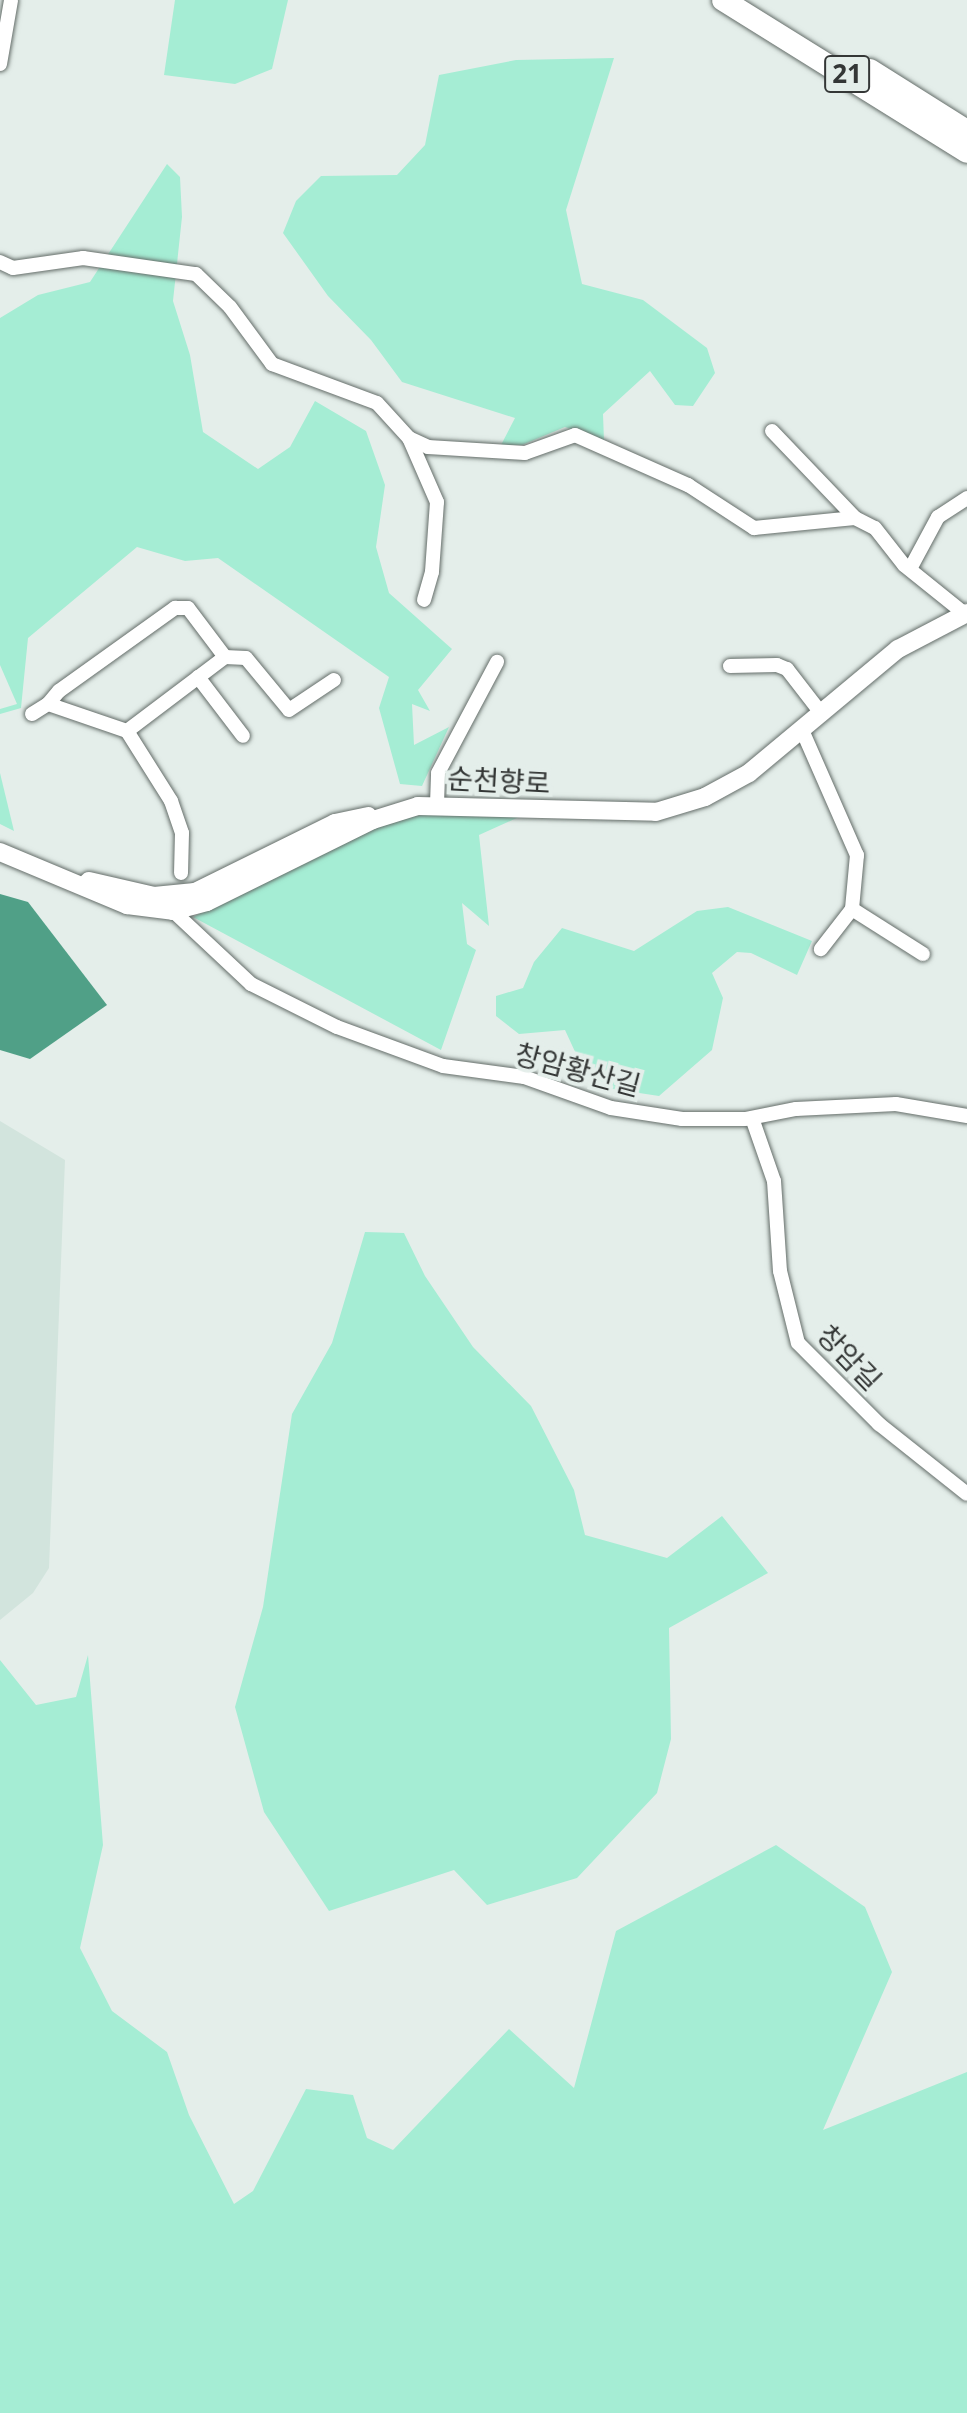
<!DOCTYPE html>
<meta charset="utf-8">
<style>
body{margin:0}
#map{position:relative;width:967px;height:2413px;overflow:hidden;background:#e4eeea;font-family:"Open Sans","Noto Sans KR",sans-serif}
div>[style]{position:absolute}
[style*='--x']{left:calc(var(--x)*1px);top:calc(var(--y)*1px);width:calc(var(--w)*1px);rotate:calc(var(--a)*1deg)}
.built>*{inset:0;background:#d2e4dd}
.green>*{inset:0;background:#a5edd4}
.water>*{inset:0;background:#50a087}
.roads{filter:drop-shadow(0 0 2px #646d69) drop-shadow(0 0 2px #646d69)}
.minor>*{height:14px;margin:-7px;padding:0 7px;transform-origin:7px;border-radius:7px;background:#fff}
.major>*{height:18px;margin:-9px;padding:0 9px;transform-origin:9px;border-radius:9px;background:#fff}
.highway>*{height:22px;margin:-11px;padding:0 11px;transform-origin:11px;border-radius:11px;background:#fff}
span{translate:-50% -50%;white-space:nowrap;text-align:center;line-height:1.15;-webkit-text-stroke:8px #e4eeea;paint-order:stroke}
.shield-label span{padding:2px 6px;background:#e4eeea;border:2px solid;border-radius:6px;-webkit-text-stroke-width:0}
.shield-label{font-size:26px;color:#343736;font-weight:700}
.street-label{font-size:28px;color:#343736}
</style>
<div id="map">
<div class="built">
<i style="clip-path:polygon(0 1121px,65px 1160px,49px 1568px,33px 1593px,0 1620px)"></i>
</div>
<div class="green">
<i style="clip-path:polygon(175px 0,288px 0,272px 69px,235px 84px,164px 75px)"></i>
<i style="clip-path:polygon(614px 58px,566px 210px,582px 284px,643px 300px,707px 348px,715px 373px,693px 406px,675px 405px,650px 371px,603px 414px,604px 441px,565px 427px,522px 445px,501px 445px,515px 418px,402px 382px,371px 340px,328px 296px,283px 233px,296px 201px,321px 176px,397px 175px,425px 145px,439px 75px,516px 60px)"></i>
<i style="clip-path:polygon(167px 164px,180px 177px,182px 217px,173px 301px,190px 355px,203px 432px,258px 469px,290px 447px,315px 401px,366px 431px,385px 485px,376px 547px,389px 593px,452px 649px,418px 690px,430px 711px,412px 704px,414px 745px,449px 727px,422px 786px,400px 784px,379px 708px,389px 677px,218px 558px,185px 561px,137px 547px,28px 638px,21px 708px,0 714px,0 709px,17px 704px,0 665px,0 318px,38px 295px,90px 282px)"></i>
<i style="clip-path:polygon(0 773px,14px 831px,0 824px)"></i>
<i style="clip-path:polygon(439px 812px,519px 817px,479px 835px,489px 926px,462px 903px,467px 944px,476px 950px,441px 1050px,193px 917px,388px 821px)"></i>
<i style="clip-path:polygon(728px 907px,812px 941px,797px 975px,751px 953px,737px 952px,712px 973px,723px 998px,712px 1050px,659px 1096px,613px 1089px,583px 1069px,565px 1030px,519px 1034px,496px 1016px,496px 996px,523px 988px,534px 962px,562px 928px,634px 951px,697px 911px)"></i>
<i style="clip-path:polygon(365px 1232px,404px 1233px,425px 1276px,473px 1347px,531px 1406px,574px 1490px,585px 1535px,667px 1558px,722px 1516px,768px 1573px,669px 1628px,671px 1739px,657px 1793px,577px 1878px,487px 1905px,454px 1870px,329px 1911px,264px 1812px,235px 1707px,263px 1607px,292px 1414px,332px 1343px)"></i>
<i style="clip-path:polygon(88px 1655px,103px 1845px,80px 1948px,112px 2011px,167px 2052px,189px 2115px,234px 2204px,253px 2191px,306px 2089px,353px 2095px,367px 2138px,393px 2150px,509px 2029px,574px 2088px,616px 1931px,776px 1845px,865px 1907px,892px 1972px,823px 2130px,967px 2072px,967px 2413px,0 2413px,0 1660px,36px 1705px,76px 1697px)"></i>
</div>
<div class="water">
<i style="clip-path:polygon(0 894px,28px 902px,107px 1005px,30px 1059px,0 1050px)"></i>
</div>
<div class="roads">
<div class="minor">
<i style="--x:0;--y:64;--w:65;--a:-80.2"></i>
<i style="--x:0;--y:262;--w:14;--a:25"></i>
<i style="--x:13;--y:268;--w:71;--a:-8.1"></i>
<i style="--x:83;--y:258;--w:114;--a:8.1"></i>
<i style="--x:196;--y:274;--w:47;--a:44.1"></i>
<i style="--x:230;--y:307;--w:71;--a:53.6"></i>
<i style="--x:272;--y:364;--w:112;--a:20.4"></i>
<i style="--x:377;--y:403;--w:47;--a:47.6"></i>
<i style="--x:409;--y:438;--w:21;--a:25"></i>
<i style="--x:428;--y:447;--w:97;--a:3.5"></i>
<i style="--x:525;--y:453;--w:53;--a:-19.8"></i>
<i style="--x:575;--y:435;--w:124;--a:23.9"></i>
<i style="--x:688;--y:485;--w:79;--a:33.1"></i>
<i style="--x:754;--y:528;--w:101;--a:-5.7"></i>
<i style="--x:855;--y:518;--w:22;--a:27"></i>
<i style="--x:875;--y:528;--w:47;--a:51.9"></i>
<i style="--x:904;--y:565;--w:78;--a:38.8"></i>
<i style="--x:772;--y:431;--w:120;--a:46.3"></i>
<i style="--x:409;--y:438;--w:70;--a:66.4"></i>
<i style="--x:437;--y:502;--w:70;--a:94.1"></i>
<i style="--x:432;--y:572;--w:29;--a:106"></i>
<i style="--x:910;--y:569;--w:59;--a:-61.7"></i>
<i style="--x:938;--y:517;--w:35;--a:-33"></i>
<i style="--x:225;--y:657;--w:21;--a:3"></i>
<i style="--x:246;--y:658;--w:67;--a:50.4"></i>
<i style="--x:289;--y:710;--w:54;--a:-33.7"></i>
<i style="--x:730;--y:666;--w:47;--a:-1.2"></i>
<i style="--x:777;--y:665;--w:11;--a:22"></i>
<i style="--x:787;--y:669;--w:56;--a:52.3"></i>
<i style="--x:198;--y:677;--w:74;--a:52.7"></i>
<i style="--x:48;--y:704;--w:17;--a:-50"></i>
<i style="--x:59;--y:691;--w:143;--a:-35.6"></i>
<i style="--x:175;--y:608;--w:13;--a:0"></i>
<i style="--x:188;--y:608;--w:61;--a:52.9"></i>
<i style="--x:225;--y:657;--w:123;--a:142.9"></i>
<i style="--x:32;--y:714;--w:19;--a:-32"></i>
<i style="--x:48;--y:704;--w:83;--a:18.9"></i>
<i style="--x:127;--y:731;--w:83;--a:57.8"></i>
<i style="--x:171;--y:801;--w:34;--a:71"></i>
<i style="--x:182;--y:833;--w:40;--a:91.4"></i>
<i style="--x:802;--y:730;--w:137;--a:66.3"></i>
<i style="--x:857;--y:855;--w:54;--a:95.3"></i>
<i style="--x:852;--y:909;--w:51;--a:127.8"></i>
<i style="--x:437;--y:804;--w:31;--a:-88"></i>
<i style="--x:438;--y:773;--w:126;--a:-62"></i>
<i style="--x:852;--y:909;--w:84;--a:32.4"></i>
<i style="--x:173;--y:911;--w:107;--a:43.1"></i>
<i style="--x:251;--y:984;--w:96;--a:26.6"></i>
<i style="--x:337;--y:1027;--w:113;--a:20.2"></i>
<i style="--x:443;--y:1066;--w:82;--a:7.7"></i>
<i style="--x:524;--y:1077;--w:92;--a:19.6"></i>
<i style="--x:611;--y:1108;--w:72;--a:8.8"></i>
<i style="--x:682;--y:1119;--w:63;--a:0"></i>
<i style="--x:745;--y:1119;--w:52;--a:-11.1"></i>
<i style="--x:796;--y:1109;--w:100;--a:-2.9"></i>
<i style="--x:896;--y:1104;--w:72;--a:9.6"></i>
<i style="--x:752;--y:1118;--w:67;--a:70.8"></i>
<i style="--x:774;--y:1181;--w:90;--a:86.2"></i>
<i style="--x:780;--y:1271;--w:74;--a:76"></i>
<i style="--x:798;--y:1343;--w:115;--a:45"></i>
<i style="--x:879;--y:1424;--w:112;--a:38.5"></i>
</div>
<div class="major">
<i style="--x:0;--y:852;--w:138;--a:22.7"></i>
<i style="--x:127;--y:905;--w:46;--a:7.4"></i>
<i style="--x:173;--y:911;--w:35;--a:-15"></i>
<i style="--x:207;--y:902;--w:185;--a:-26.3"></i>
<i style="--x:373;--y:820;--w:47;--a:-17.3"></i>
<i style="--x:418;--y:806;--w:238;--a:1.4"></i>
<i style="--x:656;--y:812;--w:51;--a:-17"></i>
<i style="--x:705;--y:797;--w:50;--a:-28.6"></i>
<i style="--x:749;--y:773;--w:194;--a:-39.8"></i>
<i style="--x:898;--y:649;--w:78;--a:-27.6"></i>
<i style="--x:89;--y:881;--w:67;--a:13"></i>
<i style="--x:154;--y:896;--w:41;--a:-5.6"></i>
<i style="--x:195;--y:892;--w:156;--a:-26.2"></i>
<i style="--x:335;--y:823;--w:34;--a:-12"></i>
</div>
<div class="highway">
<i style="--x:723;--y:0;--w:287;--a:31.9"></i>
<i style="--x:870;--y:70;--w:115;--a:32.2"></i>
</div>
</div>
<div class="shield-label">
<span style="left:847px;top:74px">21</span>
</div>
<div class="street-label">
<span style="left:499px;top:780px;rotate:3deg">순천향로</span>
<span style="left:578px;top:1069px;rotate:15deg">창암황산길</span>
<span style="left:850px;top:1357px;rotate:46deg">창암길</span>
</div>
</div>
